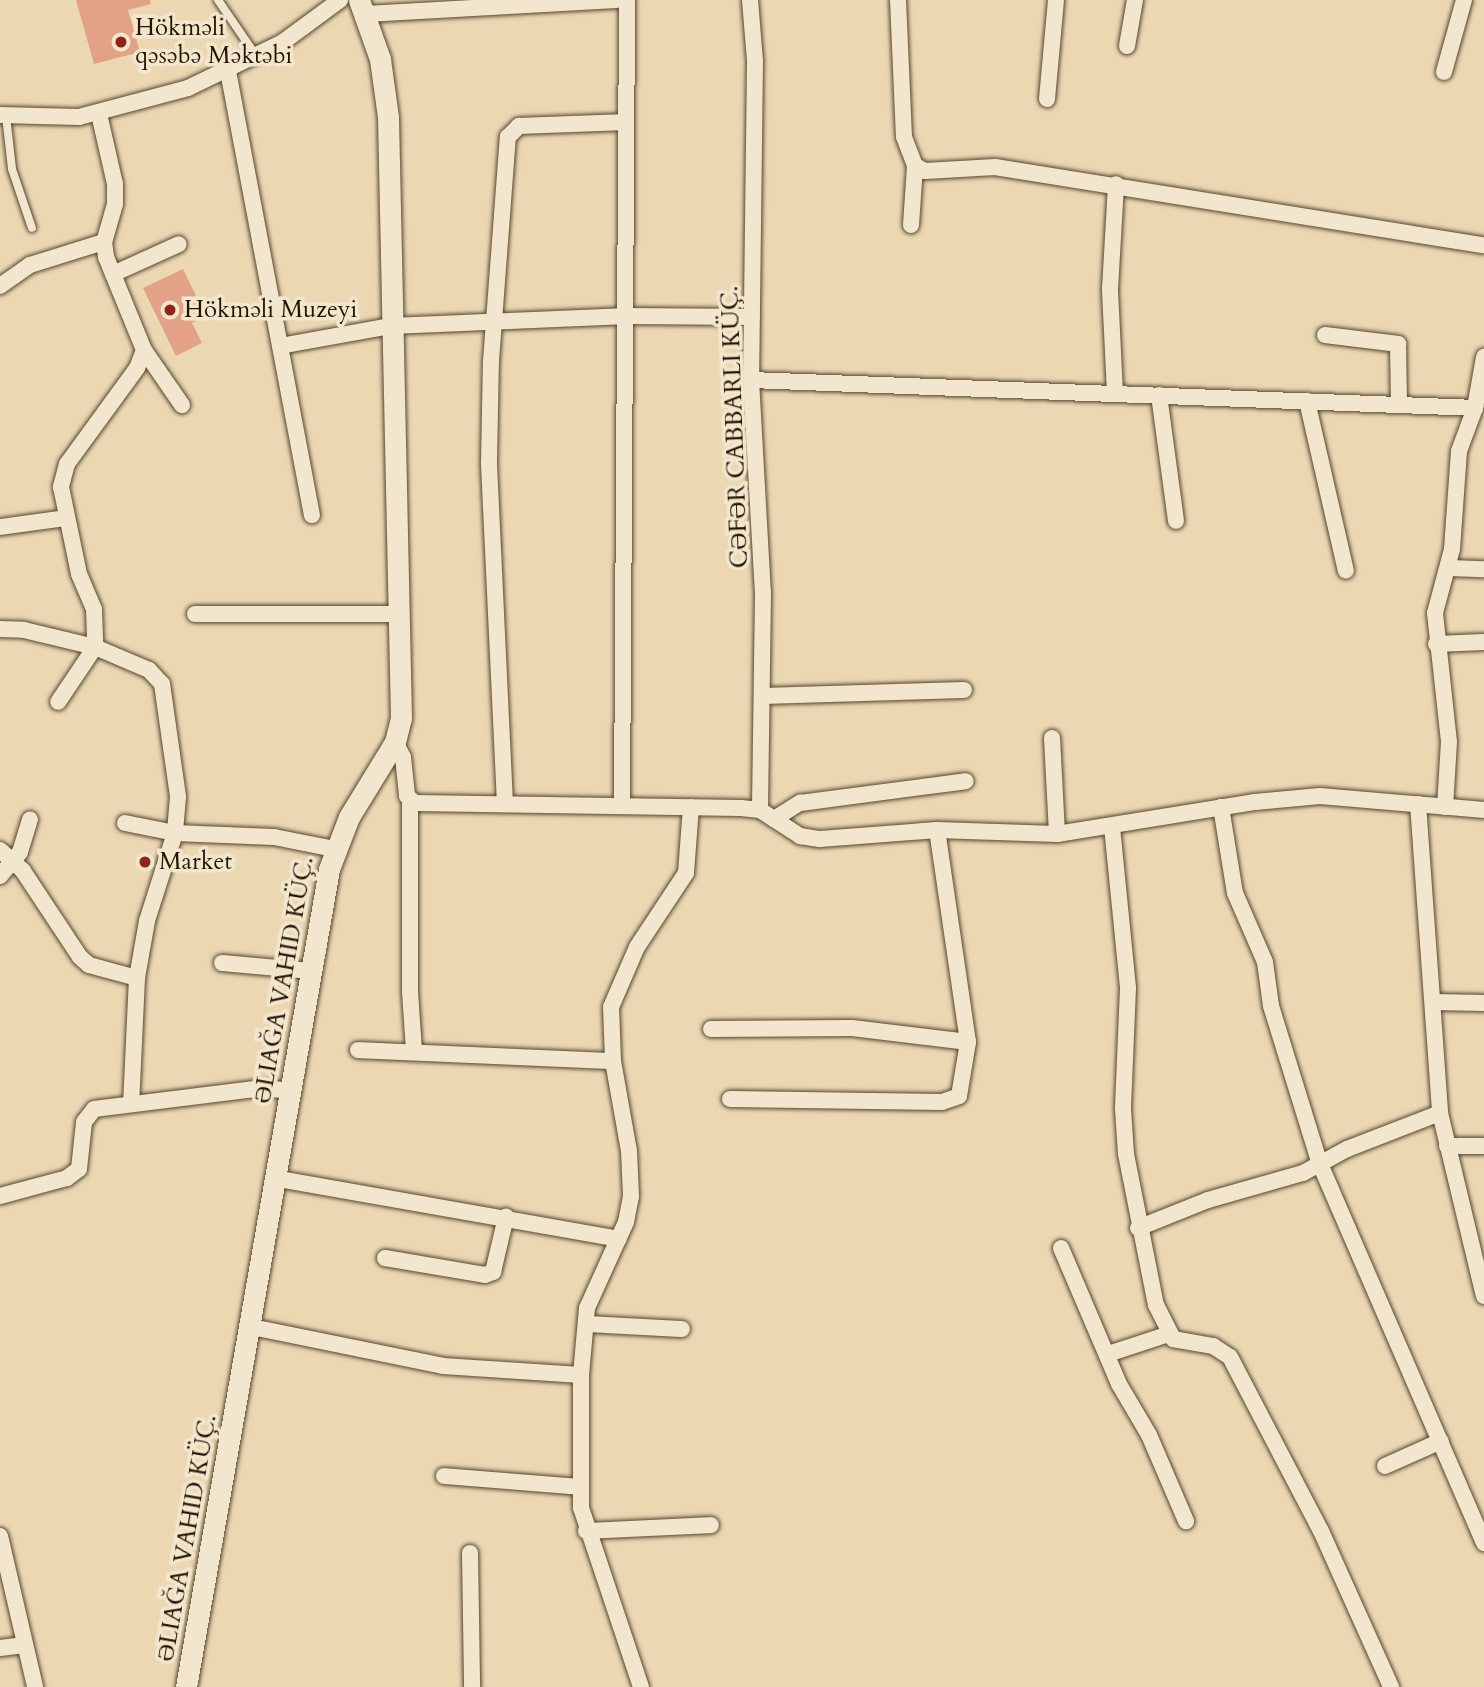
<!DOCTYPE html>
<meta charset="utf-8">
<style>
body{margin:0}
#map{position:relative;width:1484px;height:1687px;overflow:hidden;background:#ebd8b3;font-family:Cardo,serif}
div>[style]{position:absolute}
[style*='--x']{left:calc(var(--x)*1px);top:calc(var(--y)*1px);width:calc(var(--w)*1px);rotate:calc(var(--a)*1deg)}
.building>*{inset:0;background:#e3a188}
.roads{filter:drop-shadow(0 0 2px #56462e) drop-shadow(0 0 2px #56462e)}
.service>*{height:8px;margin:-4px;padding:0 4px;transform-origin:4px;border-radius:4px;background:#f2e6ce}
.minor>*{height:16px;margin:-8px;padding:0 8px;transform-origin:8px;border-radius:8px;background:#f2e6ce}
.tertiary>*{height:21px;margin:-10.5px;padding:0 10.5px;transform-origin:10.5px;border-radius:10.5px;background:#f2e6ce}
.dots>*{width:19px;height:19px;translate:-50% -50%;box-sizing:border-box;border:4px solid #f2e6ce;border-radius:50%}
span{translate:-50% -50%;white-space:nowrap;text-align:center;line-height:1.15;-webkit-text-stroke:7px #f2e6ce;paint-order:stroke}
.poi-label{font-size:24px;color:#241501}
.left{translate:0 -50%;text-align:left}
.street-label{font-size:24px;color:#241501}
</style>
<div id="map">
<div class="building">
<i style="clip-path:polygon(76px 0,150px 0,151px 4px,128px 10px,140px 52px,94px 64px)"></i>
<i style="clip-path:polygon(183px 269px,206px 316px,192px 323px,202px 343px,176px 356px,143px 288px)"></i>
</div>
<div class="roads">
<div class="service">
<i style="--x:218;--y:0;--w:69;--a:55.6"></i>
<i style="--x:6;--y:116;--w:53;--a:83.5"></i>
<i style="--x:12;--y:169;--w:62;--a:71.3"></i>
</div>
<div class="minor">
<i style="--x:750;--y:0;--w:61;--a:85.3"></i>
<i style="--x:755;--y:61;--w:319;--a:90.7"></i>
<i style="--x:751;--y:380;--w:213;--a:86.8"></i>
<i style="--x:763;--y:593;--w:217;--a:90.8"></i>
<i style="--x:898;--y:0;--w:137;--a:87.5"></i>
<i style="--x:904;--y:137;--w:31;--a:69"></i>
<i style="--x:915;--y:166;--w:11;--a:27"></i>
<i style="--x:925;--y:171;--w:70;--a:-3.3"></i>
<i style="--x:995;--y:167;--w:495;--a:9.1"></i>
<i style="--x:365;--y:14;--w:252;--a:-3.2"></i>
<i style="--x:1127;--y:46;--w:47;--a:-80.1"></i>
<i style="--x:228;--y:71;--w:452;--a:79.3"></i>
<i style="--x:1444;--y:72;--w:75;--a:-74.5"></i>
<i style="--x:1047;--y:99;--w:99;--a:-84.8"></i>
<i style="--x:99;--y:114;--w:72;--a:77.1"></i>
<i style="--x:115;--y:184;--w:20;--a:90"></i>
<i style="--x:115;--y:204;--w:40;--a:106"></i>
<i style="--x:104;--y:242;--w:15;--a:82"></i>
<i style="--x:106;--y:257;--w:100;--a:67.8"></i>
<i style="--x:144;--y:350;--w:19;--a:111"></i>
<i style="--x:137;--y:368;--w:119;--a:126.1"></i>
<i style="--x:67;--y:464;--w:24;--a:105"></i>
<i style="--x:61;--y:487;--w:89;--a:78.3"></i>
<i style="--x:79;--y:574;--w:38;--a:67"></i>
<i style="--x:94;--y:609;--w:38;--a:88"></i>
<i style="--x:95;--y:647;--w:59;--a:23.1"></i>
<i style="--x:149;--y:670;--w:19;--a:47"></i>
<i style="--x:162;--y:684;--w:114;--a:81.9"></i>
<i style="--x:178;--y:797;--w:36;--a:95"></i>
<i style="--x:175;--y:833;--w:92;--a:107.7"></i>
<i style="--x:147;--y:921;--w:58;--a:100"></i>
<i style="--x:137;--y:978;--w:126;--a:92.7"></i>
<i style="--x:0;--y:115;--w:79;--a:1.5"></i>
<i style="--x:79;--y:117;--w:113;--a:-14.9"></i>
<i style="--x:188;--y:88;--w:106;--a:-25.8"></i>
<i style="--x:283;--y:42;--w:71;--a:-36.4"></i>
<i style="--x:911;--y:225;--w:59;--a:-86.1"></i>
<i style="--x:113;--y:274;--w:72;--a:-24.4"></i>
<i style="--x:0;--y:286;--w:37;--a:-35"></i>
<i style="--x:30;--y:265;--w:77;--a:-17.3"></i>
<i style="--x:1325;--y:335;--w:74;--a:7"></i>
<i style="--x:1398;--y:344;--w:58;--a:89"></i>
<i style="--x:280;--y:346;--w:113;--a:-10.2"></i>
<i style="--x:391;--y:326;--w:237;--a:-2.4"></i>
<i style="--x:628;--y:316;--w:124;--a:0.5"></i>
<i style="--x:144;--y:350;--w:67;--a:55.4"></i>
<i style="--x:751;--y:380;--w:725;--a:2.21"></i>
<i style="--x:1115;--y:393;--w:104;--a:-92.8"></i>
<i style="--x:1110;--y:289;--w:105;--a:-86.7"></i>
<i style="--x:1159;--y:395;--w:127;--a:82.3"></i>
<i style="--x:1307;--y:401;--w:174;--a:77.1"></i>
<i style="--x:0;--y:527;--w:67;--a:-7.8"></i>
<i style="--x:1449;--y:568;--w:35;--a:2"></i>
<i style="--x:195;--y:614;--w:203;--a:0"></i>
<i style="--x:0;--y:629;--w:24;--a:2"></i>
<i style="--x:24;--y:630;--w:73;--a:13.5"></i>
<i style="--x:95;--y:647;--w:66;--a:123.9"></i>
<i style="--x:1436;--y:644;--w:48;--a:-2.4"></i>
<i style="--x:762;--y:696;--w:202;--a:-1.7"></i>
<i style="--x:1052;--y:738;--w:96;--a:87"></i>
<i style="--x:395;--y:742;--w:17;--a:62"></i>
<i style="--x:403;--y:757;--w:39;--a:84"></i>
<i style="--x:407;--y:796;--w:11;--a:41"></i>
<i style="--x:415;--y:803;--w:326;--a:0.9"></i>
<i style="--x:741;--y:808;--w:19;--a:6"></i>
<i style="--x:760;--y:810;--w:48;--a:33"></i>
<i style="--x:800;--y:836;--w:20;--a:9"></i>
<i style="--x:820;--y:839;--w:117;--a:-4.4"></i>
<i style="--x:937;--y:830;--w:120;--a:1.9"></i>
<i style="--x:1057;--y:834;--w:201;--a:-9.2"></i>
<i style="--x:1255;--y:802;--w:65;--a:-5.3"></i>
<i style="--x:1320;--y:796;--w:165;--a:4.9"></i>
<i style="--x:410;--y:800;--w:192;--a:90"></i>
<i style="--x:410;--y:992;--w:59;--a:86.1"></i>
<i style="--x:505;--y:804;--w:342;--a:-92.7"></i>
<i style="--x:489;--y:462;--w:101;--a:-88.9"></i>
<i style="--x:491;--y:361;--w:225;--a:-85.7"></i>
<i style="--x:508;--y:137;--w:16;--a:-45"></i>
<i style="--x:519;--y:126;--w:107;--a:-2.1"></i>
<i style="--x:1418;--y:804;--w:310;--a:85.9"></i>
<i style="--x:1440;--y:1113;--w:188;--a:76.5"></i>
<i style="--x:622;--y:805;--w:805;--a:-89.64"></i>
<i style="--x:1221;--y:807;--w:87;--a:80.8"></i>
<i style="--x:1235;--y:893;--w:75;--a:66.5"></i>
<i style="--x:1265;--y:962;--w:44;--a:82.2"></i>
<i style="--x:1271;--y:1006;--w:165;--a:72.8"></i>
<i style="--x:1320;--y:1164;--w:413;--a:66.6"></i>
<i style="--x:1445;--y:807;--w:65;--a:-86.5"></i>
<i style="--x:1449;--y:742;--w:130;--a:-96.2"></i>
<i style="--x:1435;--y:613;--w:66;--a:-75.1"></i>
<i style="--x:1452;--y:549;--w:98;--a:-85.9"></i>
<i style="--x:1459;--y:451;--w:46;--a:-69.6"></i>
<i style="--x:1475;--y:408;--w:52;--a:-80"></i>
<i style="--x:774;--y:819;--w:31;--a:-32"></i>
<i style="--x:800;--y:803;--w:167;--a:-7.5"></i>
<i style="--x:125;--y:823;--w:51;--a:11.3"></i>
<i style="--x:175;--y:833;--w:99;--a:2.3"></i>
<i style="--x:274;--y:837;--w:61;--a:11.3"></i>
<i style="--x:1112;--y:827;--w:162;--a:84.3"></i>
<i style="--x:1128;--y:988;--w:121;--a:92.4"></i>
<i style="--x:1123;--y:1109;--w:45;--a:86.2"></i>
<i style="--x:1126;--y:1154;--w:154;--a:78.8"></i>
<i style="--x:1156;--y:1305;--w:38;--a:63"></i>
<i style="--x:1173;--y:1339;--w:41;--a:9.9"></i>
<i style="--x:1213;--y:1346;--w:20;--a:33"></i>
<i style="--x:1230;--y:1357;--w:196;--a:62.4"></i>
<i style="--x:1321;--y:1531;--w:171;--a:65.8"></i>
<i style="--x:0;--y:850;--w:31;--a:42"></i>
<i style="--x:23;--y:871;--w:103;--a:56.5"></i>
<i style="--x:80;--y:957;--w:12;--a:42"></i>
<i style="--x:89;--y:965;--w:50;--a:15.2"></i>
<i style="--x:0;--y:876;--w:31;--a:-50"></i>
<i style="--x:20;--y:852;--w:34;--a:-73"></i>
<i style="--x:222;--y:963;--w:90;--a:5.1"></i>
<i style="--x:1434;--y:1002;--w:50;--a:1.1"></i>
<i style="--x:711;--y:1029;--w:141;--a:-0.4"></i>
<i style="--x:852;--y:1028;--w:117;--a:6.9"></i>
<i style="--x:358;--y:1050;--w:255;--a:2.5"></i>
<i style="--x:730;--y:1099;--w:212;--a:0.8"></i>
<i style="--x:942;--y:1102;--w:18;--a:-19"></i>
<i style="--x:959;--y:1096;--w:55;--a:-80.5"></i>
<i style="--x:968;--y:1042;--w:214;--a:-98.3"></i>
<i style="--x:1447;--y:1146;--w:37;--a:0"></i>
<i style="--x:279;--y:1179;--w:345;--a:10"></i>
<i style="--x:0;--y:1196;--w:69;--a:-15"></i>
<i style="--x:67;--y:1178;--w:15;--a:-37"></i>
<i style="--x:79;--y:1169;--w:47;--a:-83.9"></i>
<i style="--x:84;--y:1122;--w:16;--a:-52"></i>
<i style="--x:94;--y:1109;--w:170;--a:-7.1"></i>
<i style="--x:263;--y:1088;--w:27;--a:6"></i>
<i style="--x:1138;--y:1228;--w:75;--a:-21.8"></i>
<i style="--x:1208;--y:1200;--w:99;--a:-15.9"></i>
<i style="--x:1303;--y:1173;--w:50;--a:-28.6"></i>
<i style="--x:1347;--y:1149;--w:100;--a:-21.2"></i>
<i style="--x:1061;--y:1248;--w:148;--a:66.9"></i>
<i style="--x:1119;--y:1384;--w:59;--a:59.5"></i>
<i style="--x:1149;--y:1435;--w:94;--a:66.7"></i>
<i style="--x:385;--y:1258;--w:101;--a:9.6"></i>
<i style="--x:485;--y:1275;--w:9;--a:-21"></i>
<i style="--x:493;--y:1272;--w:57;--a:-76.7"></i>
<i style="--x:586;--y:1324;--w:96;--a:3"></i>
<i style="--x:252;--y:1327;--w:195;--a:11.5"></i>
<i style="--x:443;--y:1366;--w:138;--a:3.7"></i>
<i style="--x:1108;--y:1354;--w:64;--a:-18.2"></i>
<i style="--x:1385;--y:1466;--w:61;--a:-24.1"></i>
<i style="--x:444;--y:1476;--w:137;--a:4.6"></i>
<i style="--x:586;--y:1531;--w:125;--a:-2.7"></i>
<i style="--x:0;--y:1536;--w:155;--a:76.9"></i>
<i style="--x:470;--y:1553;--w:134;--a:89.1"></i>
<i style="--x:0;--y:1648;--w:23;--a:-7"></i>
<i style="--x:641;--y:1687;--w:189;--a:-108.5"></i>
<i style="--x:581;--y:1508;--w:133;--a:-90"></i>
<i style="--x:581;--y:1375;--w:67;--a:-84.9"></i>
<i style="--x:587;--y:1308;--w:94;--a:-65.6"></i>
<i style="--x:626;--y:1222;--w:26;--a:-79"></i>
<i style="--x:631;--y:1196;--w:45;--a:-92.5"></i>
<i style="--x:629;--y:1151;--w:91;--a:-100.1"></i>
<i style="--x:613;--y:1061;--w:54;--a:-92.1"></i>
<i style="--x:611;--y:1007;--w:65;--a:-66.6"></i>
<i style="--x:637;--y:947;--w:89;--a:-56.5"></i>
<i style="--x:686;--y:873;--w:66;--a:-85.7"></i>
</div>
<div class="tertiary">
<i style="--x:186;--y:1687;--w:830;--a:-80.08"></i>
<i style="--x:329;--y:869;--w:56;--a:-69"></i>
<i style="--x:349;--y:817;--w:88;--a:-58.5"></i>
<i style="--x:395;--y:742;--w:25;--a:-76"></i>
<i style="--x:401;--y:718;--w:601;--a:-91.24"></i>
<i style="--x:388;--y:117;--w:59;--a:-97.9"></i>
<i style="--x:380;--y:59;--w:63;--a:-109.6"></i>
</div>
</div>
<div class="dots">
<i style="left:121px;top:42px;background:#8f2418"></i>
<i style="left:170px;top:310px;background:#8f2418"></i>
<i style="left:145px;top:862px;background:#8f2418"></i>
</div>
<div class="poi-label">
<span class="left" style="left:135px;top:42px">Hökməli<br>qəsəbə Məktəbi</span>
<span class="left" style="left:184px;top:310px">Hökməli Muzeyi</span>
<span class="left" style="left:159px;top:862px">Market</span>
</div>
<div class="street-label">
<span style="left:735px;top:427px;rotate:-92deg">CƏFƏR CABBARLI KÜÇ.</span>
<span style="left:284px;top:980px;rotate:-80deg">ƏLIAĞA VAHID KÜÇ.</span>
<span style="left:187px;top:1538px;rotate:-80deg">ƏLIAĞA VAHID KÜÇ.</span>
</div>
</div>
